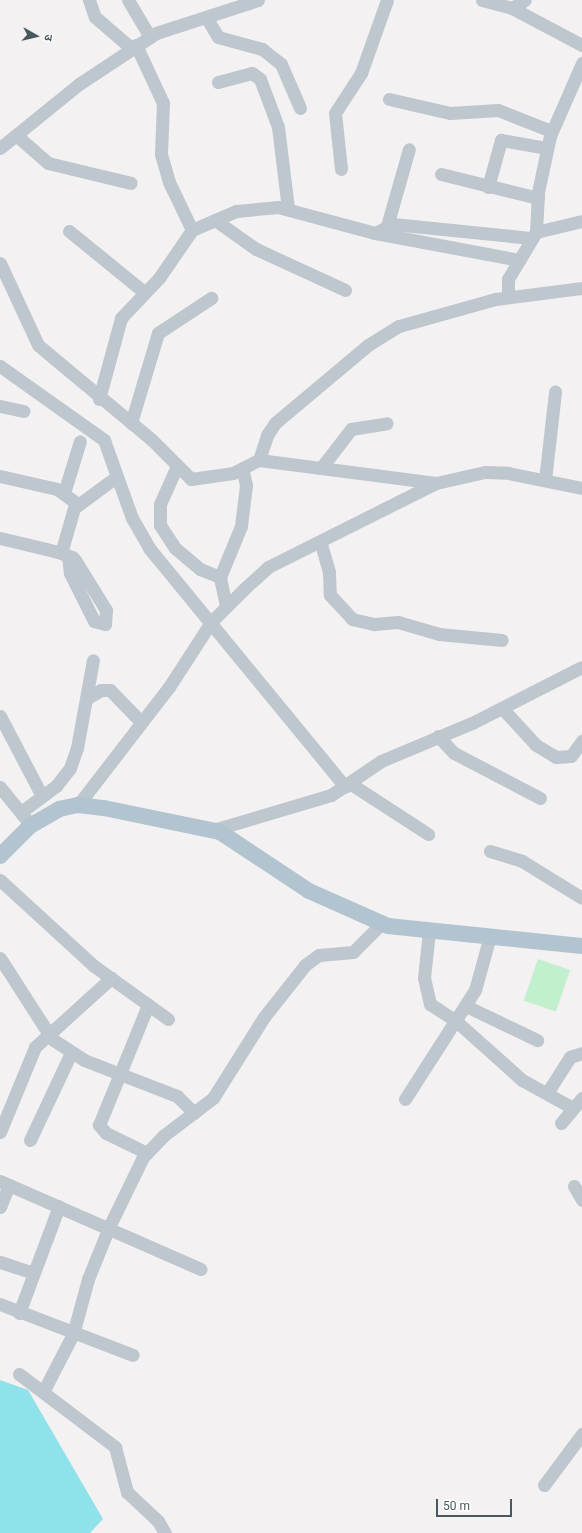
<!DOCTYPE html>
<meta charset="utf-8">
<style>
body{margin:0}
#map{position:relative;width:582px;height:1533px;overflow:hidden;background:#f3f1f1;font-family:Roboto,"Noto Sans Devanagari",sans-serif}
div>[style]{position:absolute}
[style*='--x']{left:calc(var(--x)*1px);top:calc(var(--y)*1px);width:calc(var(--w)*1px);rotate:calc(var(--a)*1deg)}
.green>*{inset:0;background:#c2efce;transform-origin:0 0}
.water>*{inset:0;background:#90e2ea}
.minor>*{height:13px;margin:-6.5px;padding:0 6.5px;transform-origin:6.5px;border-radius:6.5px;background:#bdc7cd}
.major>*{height:16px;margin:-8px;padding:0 8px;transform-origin:8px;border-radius:8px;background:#b2c4cf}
span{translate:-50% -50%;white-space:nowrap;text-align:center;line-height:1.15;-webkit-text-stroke:4px #fff;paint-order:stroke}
.north{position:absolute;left:16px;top:16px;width:40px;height:40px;-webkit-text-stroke:3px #fff;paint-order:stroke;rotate:98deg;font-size:11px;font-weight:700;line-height:16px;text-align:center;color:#49575e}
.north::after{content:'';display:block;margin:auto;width:14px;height:18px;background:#49575e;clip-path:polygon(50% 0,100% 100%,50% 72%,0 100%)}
.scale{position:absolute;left:436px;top:1499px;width:76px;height:18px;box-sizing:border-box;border:2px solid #49575e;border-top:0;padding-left:5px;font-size:12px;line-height:14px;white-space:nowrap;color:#49575e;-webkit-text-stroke:3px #fff;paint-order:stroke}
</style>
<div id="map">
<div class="green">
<i style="left:538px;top:959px;width:34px;height:44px;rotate:19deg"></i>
</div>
<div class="water">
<i style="clip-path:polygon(0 1380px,28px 1390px,103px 1519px,90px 1533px,0 1533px)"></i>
</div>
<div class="minor">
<i style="--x:89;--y:0;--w:18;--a:71"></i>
<i style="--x:95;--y:17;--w:48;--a:40.7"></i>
<i style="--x:128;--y:0;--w:43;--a:59.3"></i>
<i style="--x:482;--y:0;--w:31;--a:15"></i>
<i style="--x:512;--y:8;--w:79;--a:27.9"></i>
<i style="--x:512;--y:8;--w:15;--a:-32"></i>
<i style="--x:206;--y:17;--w:23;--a:59"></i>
<i style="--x:218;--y:37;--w:46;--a:15.3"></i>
<i style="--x:262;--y:49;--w:24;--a:38"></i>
<i style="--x:281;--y:64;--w:48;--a:66.6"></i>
<i style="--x:218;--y:82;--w:35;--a:-15"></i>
<i style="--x:252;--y:73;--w:10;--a:37"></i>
<i style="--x:260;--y:79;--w:51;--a:69.4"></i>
<i style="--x:278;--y:127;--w:83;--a:83"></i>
<i style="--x:389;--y:99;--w:63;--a:12.9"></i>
<i style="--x:450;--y:113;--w:48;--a:-3.6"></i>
<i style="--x:498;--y:110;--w:57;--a:21.6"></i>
<i style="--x:17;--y:136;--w:41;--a:41.1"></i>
<i style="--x:48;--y:163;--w:85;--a:13.5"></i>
<i style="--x:0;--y:148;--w:102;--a:-39"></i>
<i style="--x:79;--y:84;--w:92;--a:-33.5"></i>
<i style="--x:156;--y:33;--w:107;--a:-17.9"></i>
<i style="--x:341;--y:169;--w:56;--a:-96.1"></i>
<i style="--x:335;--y:113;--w:48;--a:-57"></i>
<i style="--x:361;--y:73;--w:77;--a:-70.4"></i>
<i style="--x:441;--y:174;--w:100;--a:13.9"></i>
<i style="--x:488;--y:187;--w:49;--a:-74.5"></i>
<i style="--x:501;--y:140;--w:47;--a:9.9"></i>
<i style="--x:215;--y:220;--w:50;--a:35.3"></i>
<i style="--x:256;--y:249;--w:98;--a:24.7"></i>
<i style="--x:192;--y:230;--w:48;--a:-23.4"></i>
<i style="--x:236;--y:211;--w:42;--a:-5.4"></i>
<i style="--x:278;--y:207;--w:100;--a:15"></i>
<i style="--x:375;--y:233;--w:147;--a:10.6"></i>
<i style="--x:69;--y:231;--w:97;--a:39.1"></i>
<i style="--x:536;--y:232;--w:40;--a:-87.1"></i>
<i style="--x:538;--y:192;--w:57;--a:-77.9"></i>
<i style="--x:550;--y:136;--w:80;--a:-66.3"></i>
<i style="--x:375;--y:233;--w:20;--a:-27"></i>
<i style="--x:393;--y:224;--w:140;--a:5.8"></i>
<i style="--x:385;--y:233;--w:87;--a:-74.1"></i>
<i style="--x:0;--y:263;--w:90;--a:65.1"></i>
<i style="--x:38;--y:345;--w:148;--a:39.8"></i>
<i style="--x:152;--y:440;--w:55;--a:45"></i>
<i style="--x:191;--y:479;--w:42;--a:-8.1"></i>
<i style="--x:233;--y:473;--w:29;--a:-27"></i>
<i style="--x:259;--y:460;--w:178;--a:7.4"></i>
<i style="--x:436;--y:483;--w:50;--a:-12.7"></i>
<i style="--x:485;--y:472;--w:23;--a:2"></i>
<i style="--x:508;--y:473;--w:76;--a:11.5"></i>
<i style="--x:508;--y:297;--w:18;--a:-90"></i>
<i style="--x:508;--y:279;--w:55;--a:-59.2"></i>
<i style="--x:536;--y:232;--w:47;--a:-13.4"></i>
<i style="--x:0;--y:366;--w:128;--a:35.4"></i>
<i style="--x:104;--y:440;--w:83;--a:70.3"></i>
<i style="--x:132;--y:518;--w:34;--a:60"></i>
<i style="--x:149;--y:548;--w:309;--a:50.6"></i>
<i style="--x:99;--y:399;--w:84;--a:-74.8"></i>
<i style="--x:121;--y:318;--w:55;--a:-46.5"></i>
<i style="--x:159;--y:278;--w:58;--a:-55.5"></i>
<i style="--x:192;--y:230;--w:53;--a:-115.6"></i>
<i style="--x:169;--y:182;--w:29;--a:-106"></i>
<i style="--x:161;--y:154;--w:51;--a:-87.8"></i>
<i style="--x:163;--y:103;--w:64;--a:-115"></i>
<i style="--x:0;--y:406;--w:24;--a:12"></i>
<i style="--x:131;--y:423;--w:94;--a:-73.3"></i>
<i style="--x:158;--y:333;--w:64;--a:-33.4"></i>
<i style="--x:259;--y:460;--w:26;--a:-72"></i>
<i style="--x:267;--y:435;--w:14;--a:-56"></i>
<i style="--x:275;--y:423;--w:121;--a:-40"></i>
<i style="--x:368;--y:345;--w:36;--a:-32"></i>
<i style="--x:399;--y:326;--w:101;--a:-15.6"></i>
<i style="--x:496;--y:299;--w:87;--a:-7.3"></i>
<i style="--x:177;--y:466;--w:42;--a:114.1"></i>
<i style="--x:160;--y:504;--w:21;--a:90"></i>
<i style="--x:160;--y:525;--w:27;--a:57"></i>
<i style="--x:175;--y:548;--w:33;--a:40"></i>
<i style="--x:200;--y:569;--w:22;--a:22"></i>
<i style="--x:321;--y:468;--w:49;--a:-52.4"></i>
<i style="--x:351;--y:429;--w:36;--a:-9"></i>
<i style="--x:0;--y:476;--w:58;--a:12.8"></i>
<i style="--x:57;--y:489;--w:26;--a:36"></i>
<i style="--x:545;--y:480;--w:89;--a:-83.5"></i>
<i style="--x:64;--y:493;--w:54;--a:-72.9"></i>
<i style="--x:0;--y:538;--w:47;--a:13.4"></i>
<i style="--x:46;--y:549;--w:12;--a:14"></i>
<i style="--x:58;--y:552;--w:15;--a:20"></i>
<i style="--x:72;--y:557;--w:4;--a:45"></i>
<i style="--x:75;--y:560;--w:59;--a:58.2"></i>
<i style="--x:106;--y:610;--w:14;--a:94"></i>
<i style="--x:105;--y:624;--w:11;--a:-165"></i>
<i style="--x:94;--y:621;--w:54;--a:-116.6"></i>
<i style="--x:70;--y:573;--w:17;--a:-97"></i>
<i style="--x:321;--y:544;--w:29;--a:74"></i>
<i style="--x:329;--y:572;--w:23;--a:88"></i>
<i style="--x:330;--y:595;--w:33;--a:47"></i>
<i style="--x:352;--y:619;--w:23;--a:13"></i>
<i style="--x:374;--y:624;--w:24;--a:-5"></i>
<i style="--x:398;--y:622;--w:43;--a:16.3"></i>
<i style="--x:439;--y:634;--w:63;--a:5.4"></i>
<i style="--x:61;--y:553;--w:47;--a:-73.9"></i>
<i style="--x:74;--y:508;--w:52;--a:-36.4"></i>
<i style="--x:226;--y:606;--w:30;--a:-102"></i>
<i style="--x:220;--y:577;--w:55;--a:-67.6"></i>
<i style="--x:241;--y:526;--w:41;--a:-83"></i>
<i style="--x:246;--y:485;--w:17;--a:-103"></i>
<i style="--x:87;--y:698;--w:16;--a:-30"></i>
<i style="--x:101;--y:690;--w:9;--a:0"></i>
<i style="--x:110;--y:690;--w:43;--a:45.9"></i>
<i style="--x:502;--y:708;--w:50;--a:47.4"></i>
<i style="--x:536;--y:745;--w:23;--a:31"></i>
<i style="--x:556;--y:757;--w:15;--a:-4"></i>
<i style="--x:571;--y:756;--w:19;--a:-54"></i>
<i style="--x:0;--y:716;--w:90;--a:62.3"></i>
<i style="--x:438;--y:736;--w:23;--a:47"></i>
<i style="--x:454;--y:753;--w:97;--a:27.6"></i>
<i style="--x:351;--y:784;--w:92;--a:33"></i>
<i style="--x:0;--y:787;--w:41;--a:50.9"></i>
<i style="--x:78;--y:805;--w:149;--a:-52.4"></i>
<i style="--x:169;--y:687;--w:77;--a:-57.1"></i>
<i style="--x:211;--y:622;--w:49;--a:-45"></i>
<i style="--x:246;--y:587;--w:30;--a:-42"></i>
<i style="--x:268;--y:567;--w:188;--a:-26.6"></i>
<i style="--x:21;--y:812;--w:44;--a:-36.6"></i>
<i style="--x:56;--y:786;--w:23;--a:-52"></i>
<i style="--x:70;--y:768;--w:21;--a:-71"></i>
<i style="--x:77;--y:748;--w:89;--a:-79.7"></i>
<i style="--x:213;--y:830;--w:123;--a:-16.5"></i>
<i style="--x:331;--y:795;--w:60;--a:-34.2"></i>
<i style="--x:381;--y:761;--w:99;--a:-22.7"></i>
<i style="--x:472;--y:723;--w:123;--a:-27"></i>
<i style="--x:490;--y:851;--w:34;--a:17"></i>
<i style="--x:522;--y:861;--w:70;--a:31.7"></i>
<i style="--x:0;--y:880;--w:127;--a:42.5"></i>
<i style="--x:94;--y:966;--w:91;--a:35.6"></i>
<i style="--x:429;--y:931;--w:47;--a:96.1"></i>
<i style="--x:424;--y:978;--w:27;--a:77"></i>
<i style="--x:430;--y:1004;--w:31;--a:33"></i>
<i style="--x:456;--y:1021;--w:89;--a:41.8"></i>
<i style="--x:522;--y:1080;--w:56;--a:28.9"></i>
<i style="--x:0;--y:958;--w:96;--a:57.3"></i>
<i style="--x:52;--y:1039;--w:38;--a:33"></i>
<i style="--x:84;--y:1060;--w:100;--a:21.2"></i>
<i style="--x:177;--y:1096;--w:24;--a:45"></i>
<i style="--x:466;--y:1006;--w:79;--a:25.6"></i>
<i style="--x:547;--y:1093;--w:43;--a:-57.4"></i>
<i style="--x:570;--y:1057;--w:13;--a:-18"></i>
<i style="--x:405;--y:1099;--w:130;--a:-57.3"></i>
<i style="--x:475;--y:990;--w:56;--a:-74.5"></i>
<i style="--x:561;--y:1123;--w:33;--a:-50"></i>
<i style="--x:0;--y:1132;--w:92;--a:-67.6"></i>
<i style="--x:35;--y:1047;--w:103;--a:-42.2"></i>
<i style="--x:30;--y:1140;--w:96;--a:-64.8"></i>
<i style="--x:147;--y:1153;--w:46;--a:-154"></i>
<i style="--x:106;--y:1133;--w:11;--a:-131"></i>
<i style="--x:99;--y:1125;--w:130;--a:-67.8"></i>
<i style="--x:0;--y:1181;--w:219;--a:23.7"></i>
<i style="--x:574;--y:1186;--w:16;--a:60"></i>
<i style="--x:0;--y:1207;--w:24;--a:-68"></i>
<i style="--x:0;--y:1262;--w:35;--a:18"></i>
<i style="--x:0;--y:1304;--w:142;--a:21"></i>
<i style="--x:19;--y:1313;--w:114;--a:-69.5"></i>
<i style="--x:19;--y:1374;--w:121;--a:37.2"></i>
<i style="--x:115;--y:1447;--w:47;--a:75.1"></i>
<i style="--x:127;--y:1492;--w:42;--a:43.1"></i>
<i style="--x:158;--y:1521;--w:14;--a:60"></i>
<i style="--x:44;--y:1390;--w:63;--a:-62.6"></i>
<i style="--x:73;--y:1334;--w:57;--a:-74.7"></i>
<i style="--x:88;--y:1279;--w:56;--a:-68"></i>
<i style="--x:109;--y:1227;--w:78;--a:-64.1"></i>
<i style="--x:143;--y:1157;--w:29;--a:-46"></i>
<i style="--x:163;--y:1136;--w:63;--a:-37.2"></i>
<i style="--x:213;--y:1098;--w:96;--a:-57.8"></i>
<i style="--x:264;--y:1017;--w:66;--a:-51.7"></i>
<i style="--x:305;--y:965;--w:17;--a:-36"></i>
<i style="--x:319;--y:955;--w:34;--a:-5"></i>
<i style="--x:353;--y:952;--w:40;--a:-45"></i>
<i style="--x:544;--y:1485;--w:64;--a:-53.3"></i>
</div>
<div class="major">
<i style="--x:0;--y:856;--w:42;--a:-45"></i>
<i style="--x:30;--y:826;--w:34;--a:-30"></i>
<i style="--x:59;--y:809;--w:19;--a:-12"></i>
<i style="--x:78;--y:805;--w:26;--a:7"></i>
<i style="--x:104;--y:808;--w:118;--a:11.7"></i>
<i style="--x:220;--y:832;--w:107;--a:33.5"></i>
<i style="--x:309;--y:891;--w:86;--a:23.9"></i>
<i style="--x:388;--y:926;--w:195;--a:5.9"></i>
</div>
<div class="north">उ</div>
<div class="scale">50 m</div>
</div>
